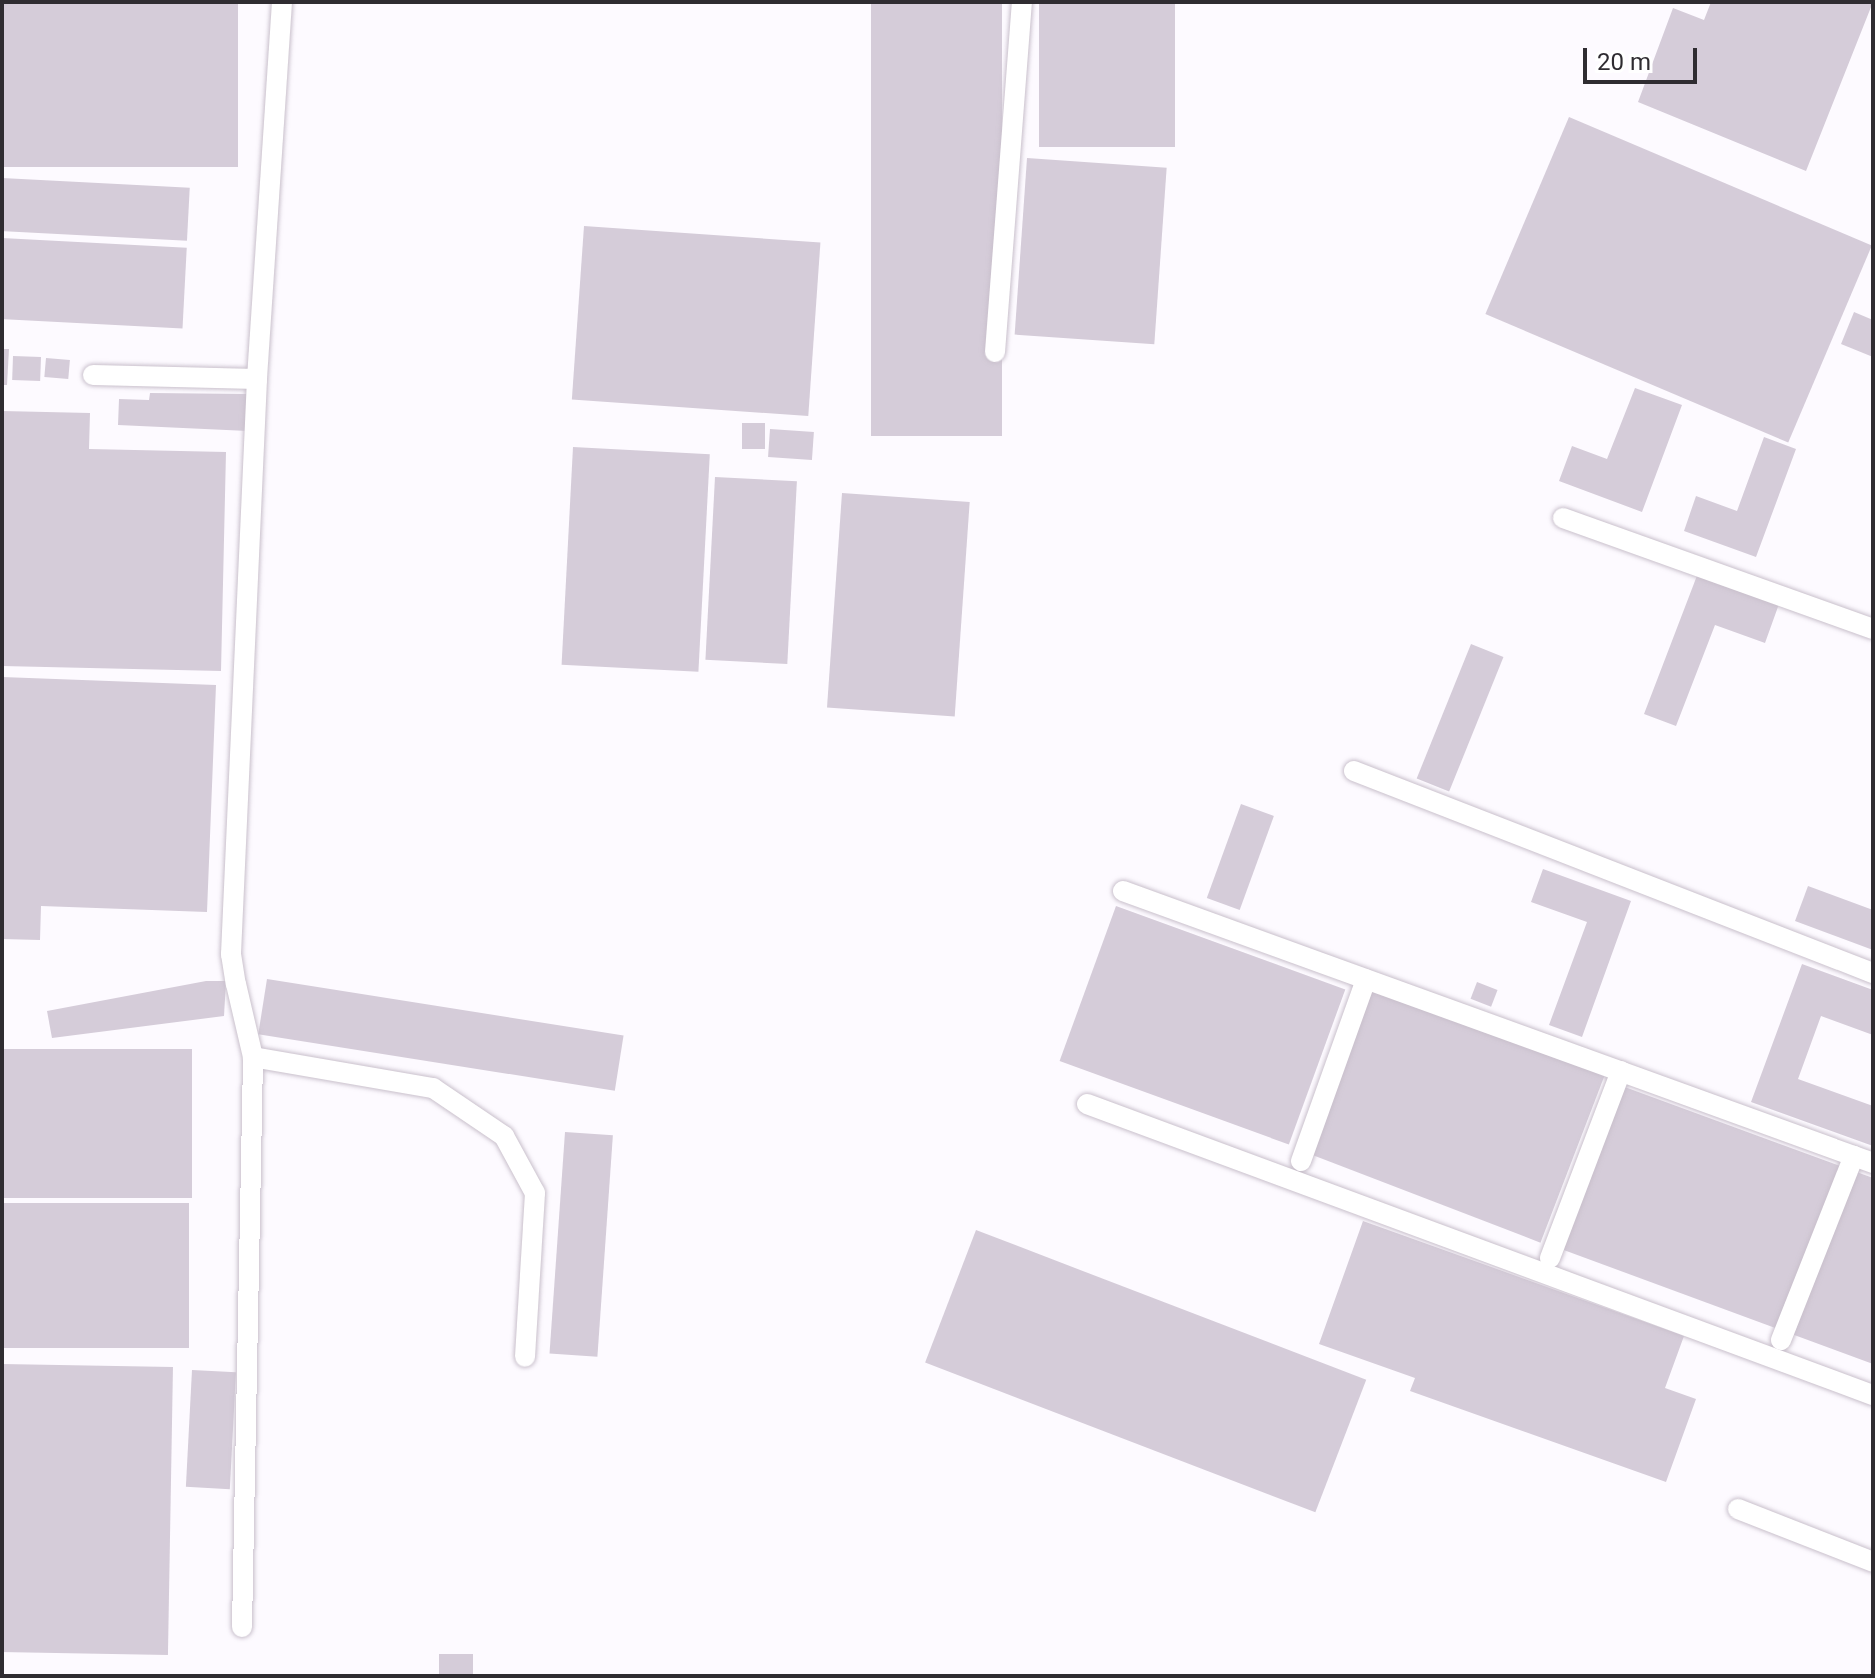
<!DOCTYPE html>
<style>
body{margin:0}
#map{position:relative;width:1875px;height:1678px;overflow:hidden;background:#fdfaff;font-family:Roboto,sans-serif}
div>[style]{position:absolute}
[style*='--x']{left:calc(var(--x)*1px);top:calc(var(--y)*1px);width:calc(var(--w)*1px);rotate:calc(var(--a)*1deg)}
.building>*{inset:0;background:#d5ccd9;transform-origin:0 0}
.roads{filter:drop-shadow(0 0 2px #c9c0cc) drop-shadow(0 0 2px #c9c0cc)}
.lane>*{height:20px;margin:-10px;padding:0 10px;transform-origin:10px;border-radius:10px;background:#fff}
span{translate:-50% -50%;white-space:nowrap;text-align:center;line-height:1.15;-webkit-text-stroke:8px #fff;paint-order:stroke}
.frame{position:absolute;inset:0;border:4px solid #2f2c31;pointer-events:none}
.scale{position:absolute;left:1583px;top:48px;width:114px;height:36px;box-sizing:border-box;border:4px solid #2f2c31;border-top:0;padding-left:10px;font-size:24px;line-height:28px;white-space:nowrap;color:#2f2c31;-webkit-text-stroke:6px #fff;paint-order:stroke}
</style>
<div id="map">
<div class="building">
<i style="left:2px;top:2px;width:236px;height:165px"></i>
<i style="left:871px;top:2px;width:131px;height:434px"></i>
<i style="left:1039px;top:2px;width:136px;height:145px"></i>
<i style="clip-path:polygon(1711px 2px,1873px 2px,1806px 171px,1638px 102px,1673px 8px,1704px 20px)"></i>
<i style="left:1569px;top:117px;width:329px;height:214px;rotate:23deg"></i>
<i style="left:1027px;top:158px;width:140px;height:177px;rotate:4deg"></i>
<i style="left:2px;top:178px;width:188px;height:53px;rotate:3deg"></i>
<i style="left:584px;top:226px;width:237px;height:174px;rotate:4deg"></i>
<i style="left:2px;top:238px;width:185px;height:81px;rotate:3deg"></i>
<i style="clip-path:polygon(1854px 312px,1873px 320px,1873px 357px,1841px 344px)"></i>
<i style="clip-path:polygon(2px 349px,9px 349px,7px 385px,2px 385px)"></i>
<i style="left:13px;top:356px;width:28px;height:24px;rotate:2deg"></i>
<i style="left:46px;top:358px;width:24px;height:19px;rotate:5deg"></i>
<i style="clip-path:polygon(1635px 388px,1682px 405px,1642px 512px,1559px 481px,1572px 446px,1607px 459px)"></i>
<i style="clip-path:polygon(150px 393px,248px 394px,248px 431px,118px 425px,119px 399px,149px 400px)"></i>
<i style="clip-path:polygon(2px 411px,90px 413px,89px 449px,226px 452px,221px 671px,2px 666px)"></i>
<i style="left:742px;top:423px;width:23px;height:26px"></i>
<i style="left:770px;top:429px;width:44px;height:28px;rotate:4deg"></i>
<i style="clip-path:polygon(1764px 437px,1796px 449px,1756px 557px,1684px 531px,1696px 496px,1737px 511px)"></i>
<i style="left:573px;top:447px;width:137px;height:218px;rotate:3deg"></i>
<i style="left:715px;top:477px;width:82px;height:183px;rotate:3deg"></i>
<i style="left:842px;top:493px;width:128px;height:215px;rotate:4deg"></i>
<i style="clip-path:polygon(1698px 573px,1779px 604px,1765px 643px,1715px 625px,1676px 726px,1644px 714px)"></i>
<i style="left:1471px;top:644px;width:35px;height:145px;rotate:22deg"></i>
<i style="clip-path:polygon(2px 677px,216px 685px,207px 912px,41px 906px,40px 940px,2px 939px)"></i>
<i style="left:1241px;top:804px;width:35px;height:100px;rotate:20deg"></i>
<i style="clip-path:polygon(1543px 869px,1631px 901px,1582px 1037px,1549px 1025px,1587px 922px,1531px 902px)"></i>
<i style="clip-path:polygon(1808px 886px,1873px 910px,1873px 950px,1795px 921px)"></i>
<i style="left:1116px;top:906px;width:244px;height:165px;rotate:20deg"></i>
<i style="clip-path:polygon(1802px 964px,1873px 990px,1873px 1035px,1821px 1016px,1798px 1079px,1873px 1106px,1873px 1146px,1751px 1102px)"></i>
<i style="left:267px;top:979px;width:361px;height:56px;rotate:9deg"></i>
<i style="clip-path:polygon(206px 981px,226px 981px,224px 1016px,52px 1038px,47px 1011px)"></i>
<i style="left:1477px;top:982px;width:22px;height:18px;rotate:21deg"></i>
<i style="left:1374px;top:987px;width:247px;height:179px;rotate:21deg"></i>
<i style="left:2px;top:1049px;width:190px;height:149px"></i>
<i style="clip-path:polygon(1622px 1086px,1873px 1178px,1873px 1364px,1561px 1249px)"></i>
<i style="left:565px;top:1132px;width:48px;height:222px;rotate:4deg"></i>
<i style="left:2px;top:1203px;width:187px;height:145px"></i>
<i style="clip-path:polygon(1363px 1221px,1684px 1336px,1665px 1388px,1696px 1399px,1666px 1482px,1410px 1391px,1415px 1378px,1319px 1344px)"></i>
<i style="left:976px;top:1230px;width:418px;height:142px;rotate:21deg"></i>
<i style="left:2px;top:1364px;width:171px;height:288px;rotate:1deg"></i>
<i style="left:192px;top:1370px;width:44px;height:117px;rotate:3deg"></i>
<i style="left:439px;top:1654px;width:34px;height:22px"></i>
</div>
<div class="roads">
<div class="lane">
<i style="--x:282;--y:2;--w:378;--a:93.8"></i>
<i style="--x:257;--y:379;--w:576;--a:92.59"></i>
<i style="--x:231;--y:954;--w:30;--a:81"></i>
<i style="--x:236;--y:984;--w:75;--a:76.9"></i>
<i style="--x:253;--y:1057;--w:183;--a:9.8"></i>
<i style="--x:433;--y:1088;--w:86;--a:34.1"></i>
<i style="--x:504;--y:1136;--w:65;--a:61.5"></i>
<i style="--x:535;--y:1193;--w:164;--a:93.5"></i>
<i style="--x:995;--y:352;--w:351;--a:-85.6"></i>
<i style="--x:93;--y:375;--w:164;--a:1.4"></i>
<i style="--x:1563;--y:518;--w:329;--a:19.7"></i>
<i style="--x:1354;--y:771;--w:557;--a:21.27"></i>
<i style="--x:1123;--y:891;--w:798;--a:19.93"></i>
<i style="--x:1087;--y:1104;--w:838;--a:20.32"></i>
<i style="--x:1301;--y:1161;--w:193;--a:-70.3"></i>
<i style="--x:1550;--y:1258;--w:200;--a:-69.2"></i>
<i style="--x:1781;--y:1340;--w:198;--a:-68.4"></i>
<i style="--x:1738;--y:1509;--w:145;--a:21.4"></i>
<i style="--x:242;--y:1627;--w:570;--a:-88.89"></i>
</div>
</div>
<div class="frame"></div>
<div class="scale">20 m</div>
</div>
